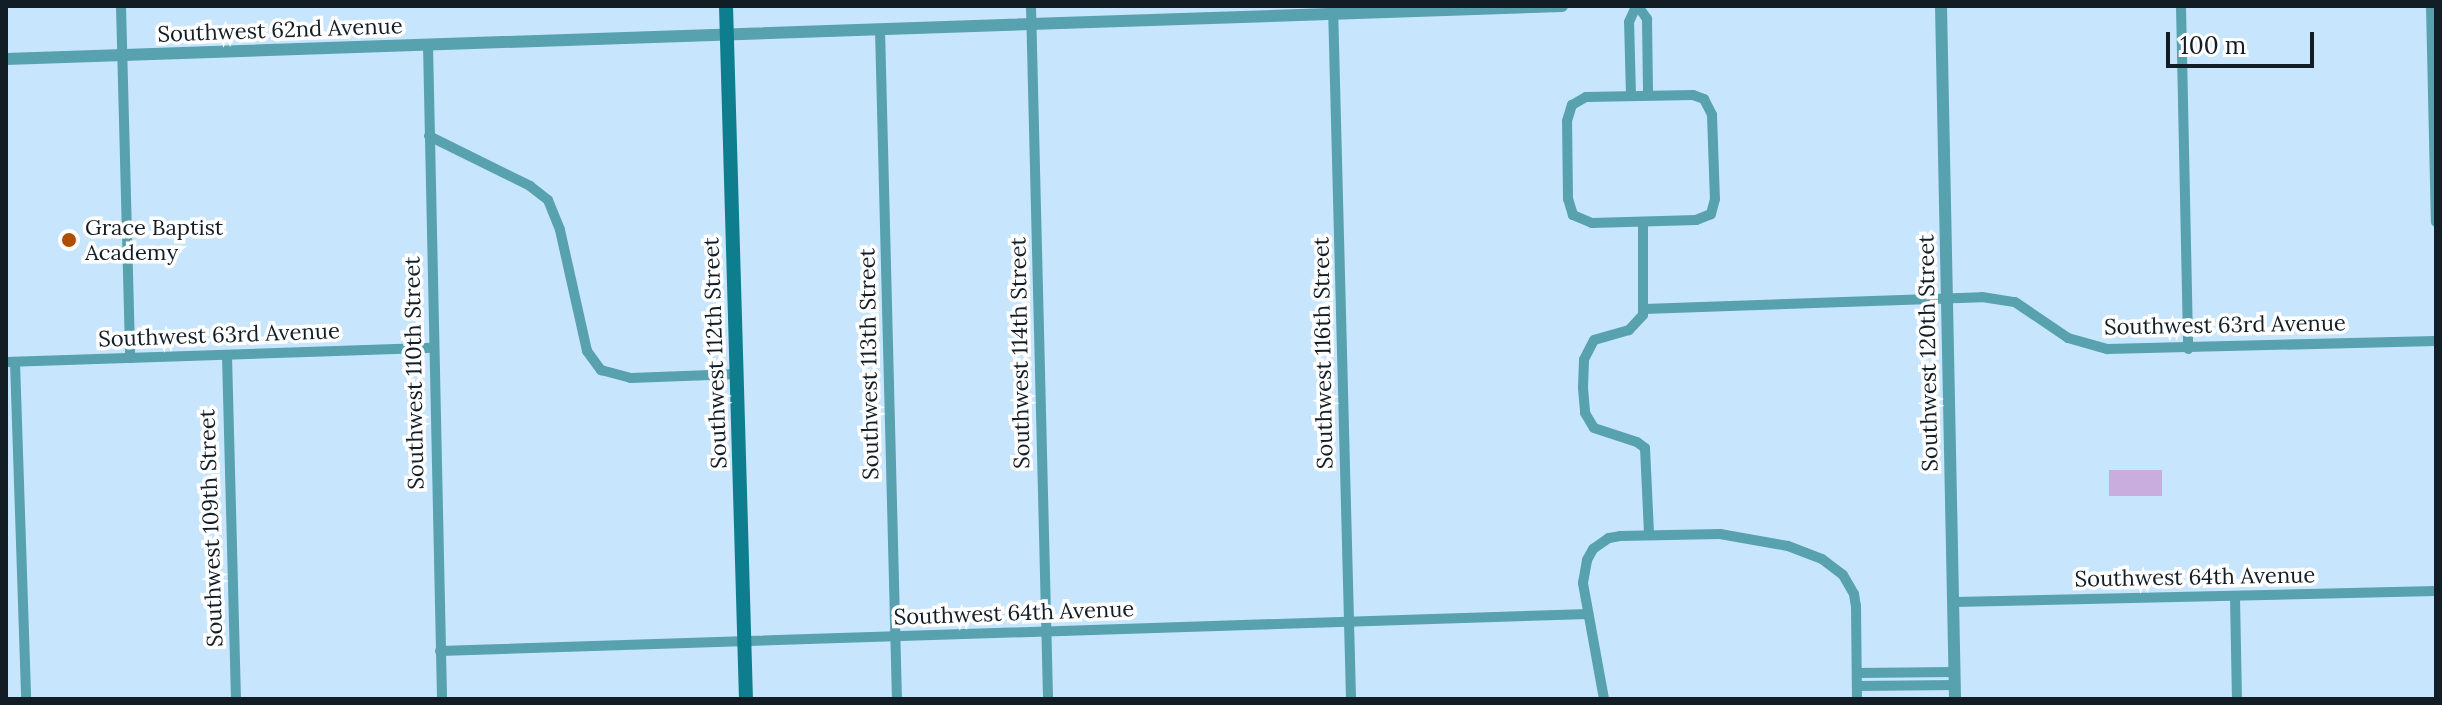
<!DOCTYPE html>
<style>
body{margin:0}
#map{position:relative;width:2442px;height:705px;overflow:hidden;background:#c7e5fd;font-family:Lora,serif}
div>[style]{position:absolute}
[style*='--x']{left:calc(var(--x)*1px);top:calc(var(--y)*1px);width:calc(var(--w)*1px);rotate:calc(var(--a)*1deg)}
.green>*{inset:0;background:#c9addf;transform-origin:0 0}
.minor>*{height:10px;margin:-5px;padding:0 5px;transform-origin:5px;border-radius:5px;background:#58a1af}
.tertiary>*{height:12px;margin:-6px;padding:0 6px;transform-origin:6px;border-radius:6px;background:#58a1af}
.secondary>*{height:14px;margin:-7px;padding:0 7px;transform-origin:7px;border-radius:7px;background:#0e7e8e}
.dots>*{width:22px;height:22px;translate:-50% -50%;box-sizing:border-box;border:4px solid #fff;border-radius:50%}
span{translate:-50% -50%;white-space:nowrap;text-align:center;line-height:1.15;-webkit-text-stroke:7px #fff;paint-order:stroke}
.street-label{font-size:22px;color:#131d26}
.poi-label{font-size:22px;color:#131d26}
.left{translate:0 -50%;text-align:left}
.frame{position:absolute;inset:0;border:8px solid #131d26;pointer-events:none}
.scale{position:absolute;left:2166px;top:32px;width:148px;height:36px;box-sizing:border-box;border:4px solid #131d26;border-top:0;padding-left:10px;font-size:24px;line-height:28px;white-space:nowrap;color:#131d26;-webkit-text-stroke:6px #fff;paint-order:stroke}
</style>
<div id="map">
<div class="green">
<i style="left:2162px;top:470px;width:26px;height:53px;rotate:90deg"></i>
</div>
<div class="minor">
<i style="--x:121;--y:6;--w:352;--a:88.5"></i>
<i style="--x:1031;--y:6;--w:693;--a:88.59"></i>
<i style="--x:1333;--y:6;--w:693;--a:88.51"></i>
<i style="--x:1638;--y:6;--w:16;--a:55"></i>
<i style="--x:1647;--y:19;--w:76;--a:89.2"></i>
<i style="--x:2181;--y:6;--w:343;--a:88.8"></i>
<i style="--x:2431;--y:6;--w:216;--a:88.7"></i>
<i style="--x:880;--y:29;--w:670;--a:88.55"></i>
<i style="--x:428;--y:45;--w:654;--a:88.77"></i>
<i style="--x:1693;--y:95;--w:12;--a:20"></i>
<i style="--x:1704;--y:99;--w:18;--a:63"></i>
<i style="--x:1712;--y:115;--w:84;--a:88"></i>
<i style="--x:1715;--y:199;--w:16;--a:105"></i>
<i style="--x:1711;--y:214;--w:16;--a:158"></i>
<i style="--x:1696;--y:220;--w:104;--a:178.3"></i>
<i style="--x:1592;--y:223;--w:21;--a:-157"></i>
<i style="--x:1573;--y:215;--w:17;--a:-107"></i>
<i style="--x:1568;--y:199;--w:78;--a:-90.7"></i>
<i style="--x:1567;--y:121;--w:17;--a:-73"></i>
<i style="--x:1572;--y:105;--w:16;--a:-30"></i>
<i style="--x:1586;--y:97;--w:107;--a:-1.1"></i>
<i style="--x:1631;--y:96;--w:74;--a:-91.5"></i>
<i style="--x:1629;--y:22;--w:17;--a:-66"></i>
<i style="--x:429;--y:136;--w:113;--a:26.3"></i>
<i style="--x:530;--y:186;--w:23;--a:38"></i>
<i style="--x:548;--y:200;--w:32;--a:68"></i>
<i style="--x:560;--y:230;--w:124;--a:77.4"></i>
<i style="--x:587;--y:351;--w:24;--a:54"></i>
<i style="--x:601;--y:370;--w:31;--a:15"></i>
<i style="--x:631;--y:378;--w:106;--a:-2.2"></i>
<i style="--x:1643;--y:222;--w:93;--a:90"></i>
<i style="--x:1643;--y:315;--w:21;--a:133"></i>
<i style="--x:1629;--y:330;--w:36;--a:164"></i>
<i style="--x:1594;--y:340;--w:22;--a:117"></i>
<i style="--x:1584;--y:360;--w:28;--a:92"></i>
<i style="--x:1583;--y:388;--w:25;--a:85"></i>
<i style="--x:1585;--y:413;--w:17;--a:59"></i>
<i style="--x:1594;--y:428;--w:45;--a:18"></i>
<i style="--x:1637;--y:442;--w:10;--a:37"></i>
<i style="--x:1645;--y:448;--w:86;--a:87.3"></i>
<i style="--x:1644;--y:309;--w:338;--a:-2"></i>
<i style="--x:1982;--y:297;--w:33;--a:9"></i>
<i style="--x:2015;--y:302;--w:64;--a:34.2"></i>
<i style="--x:2068;--y:338;--w:41;--a:15.8"></i>
<i style="--x:2107;--y:349;--w:329;--a:-1.4"></i>
<i style="--x:227;--y:356;--w:343;--a:88.5"></i>
<i style="--x:6;--y:362;--w:427;--a:-1.9"></i>
<i style="--x:15;--y:362;--w:337;--a:88.1"></i>
<i style="--x:2235;--y:597;--w:102;--a:88.9"></i>
<i style="--x:1954;--y:602;--w:482;--a:-1.3"></i>
<i style="--x:440;--y:651;--w:1149;--a:-1.85"></i>
<i style="--x:1857;--y:673;--w:98;--a:-0.6"></i>
<i style="--x:1857;--y:686;--w:98;--a:-0.6"></i>
<i style="--x:1604;--y:699;--w:118;--a:-100.3"></i>
<i style="--x:1583;--y:583;--w:23;--a:-80"></i>
<i style="--x:1587;--y:560;--w:13;--a:-61"></i>
<i style="--x:1593;--y:549;--w:19;--a:-35"></i>
<i style="--x:1609;--y:538;--w:11;--a:-10"></i>
<i style="--x:1620;--y:536;--w:100;--a:-1.1"></i>
<i style="--x:1720;--y:534;--w:69;--a:10"></i>
<i style="--x:1788;--y:546;--w:36;--a:21"></i>
<i style="--x:1822;--y:559;--w:26;--a:37"></i>
<i style="--x:1843;--y:575;--w:22;--a:60"></i>
<i style="--x:1854;--y:594;--w:12;--a:81"></i>
<i style="--x:1856;--y:606;--w:93;--a:89.4"></i>
</div>
<div class="tertiary">
<i style="--x:1941;--y:6;--w:693;--a:88.84"></i>
<i style="--x:6;--y:59;--w:1557;--a:-1.95"></i>
</div>
<div class="secondary">
<i style="--x:726;--y:6;--w:693;--a:88.35"></i>
</div>
<div class="dots">
<i style="left:69px;top:240px;background:#ae4e02"></i>
</div>
<div class="street-label">
<span style="left:280px;top:30px;rotate:-2deg">Southwest 62nd Avenue</span>
<span style="left:2225px;top:325px;rotate:-1deg">Southwest 63rd Avenue</span>
<span style="left:219px;top:335px;rotate:-2deg">Southwest 63rd Avenue</span>
<span style="left:715px;top:353px;rotate:-92deg">Southwest 112th Street</span>
<span style="left:1020px;top:353px;rotate:-91deg">Southwest 114th Street</span>
<span style="left:1323px;top:353px;rotate:-91deg">Southwest 116th Street</span>
<span style="left:1928px;top:353px;rotate:-91deg">Southwest 120th Street</span>
<span style="left:869px;top:364px;rotate:-91deg">Southwest 113th Street</span>
<span style="left:414px;top:373px;rotate:-91deg">Southwest 110th Street</span>
<span style="left:211px;top:528px;rotate:-92deg">Southwest 109th Street</span>
<span style="left:2195px;top:577px;rotate:-1deg">Southwest 64th Avenue</span>
<span style="left:1014px;top:613px;rotate:-2deg">Southwest 64th Avenue</span>
</div>
<div class="poi-label">
<span class="left" style="left:85px;top:240px">Grace Baptist<br>Academy</span>
</div>
<div class="frame"></div>
<div class="scale">100 m</div>
</div>
